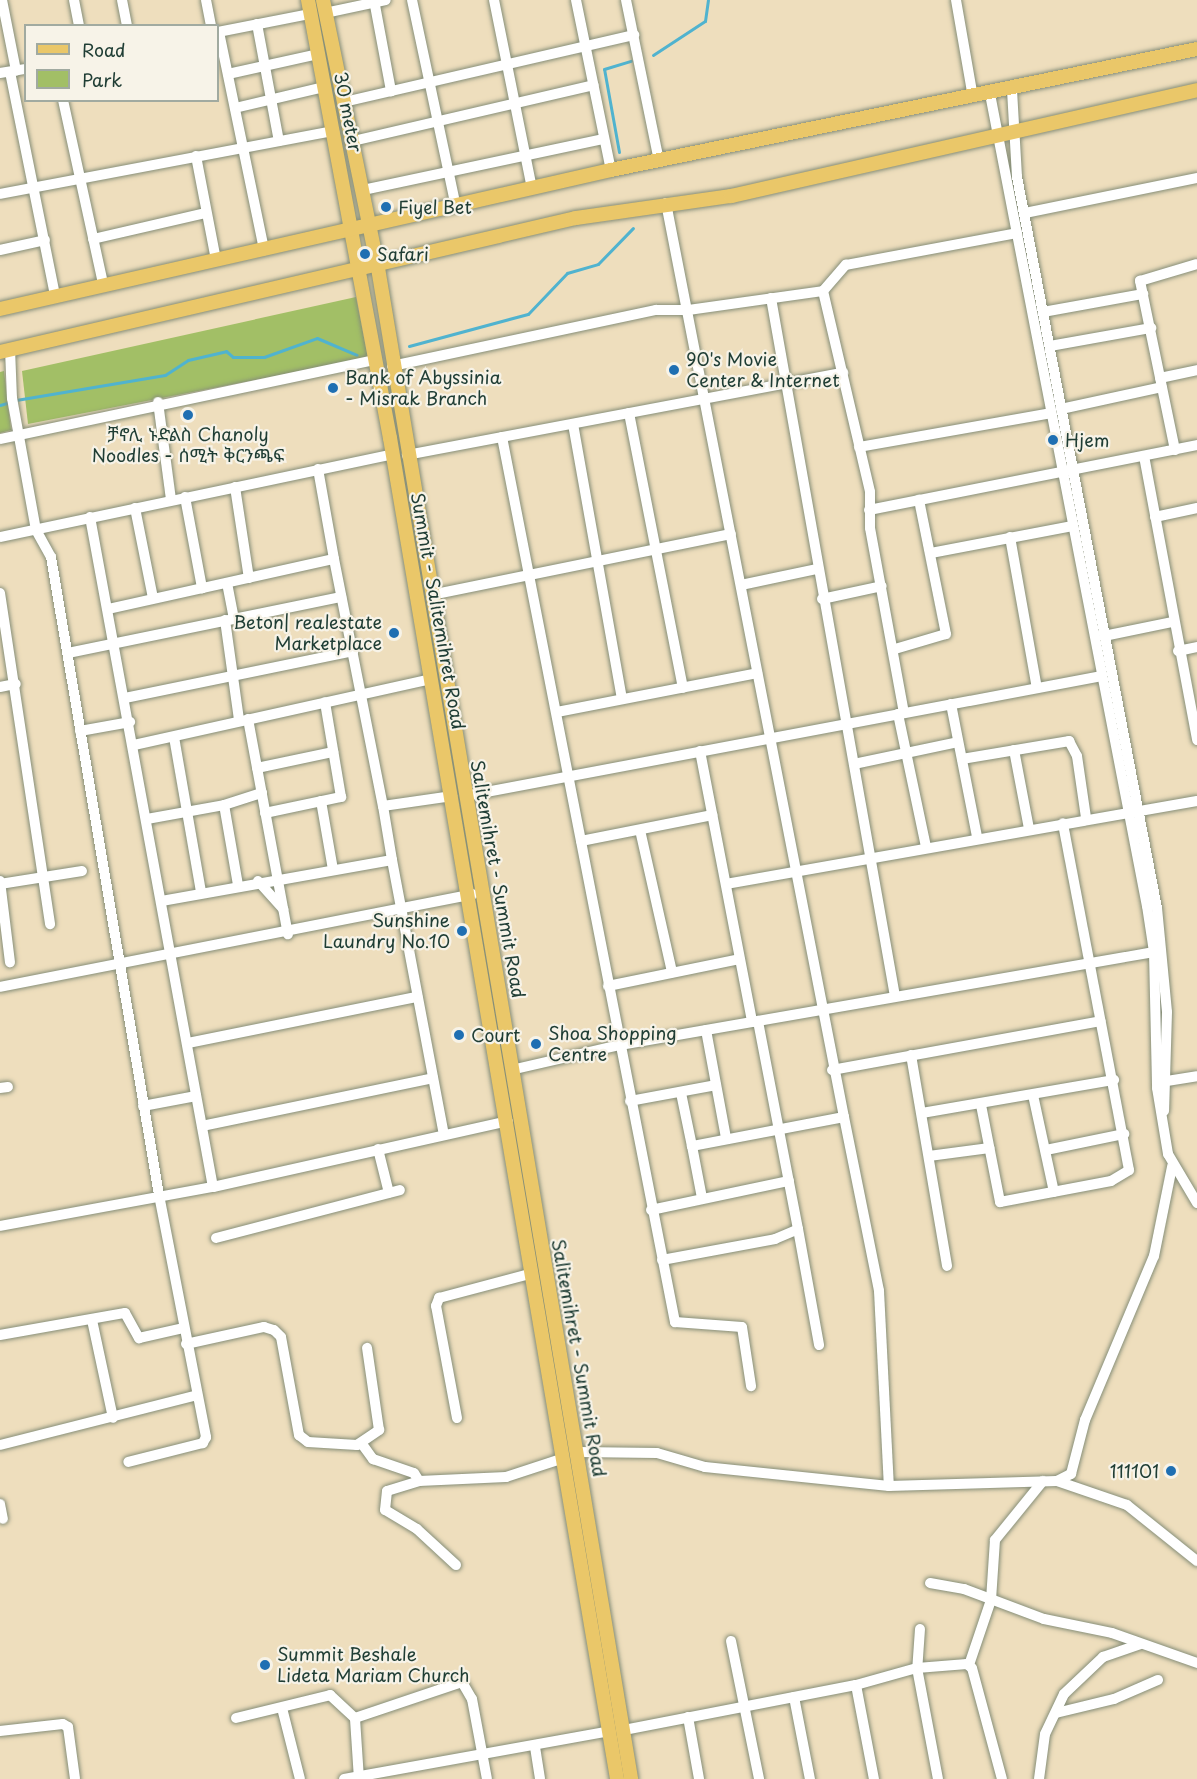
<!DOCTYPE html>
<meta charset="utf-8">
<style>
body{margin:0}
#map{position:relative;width:1197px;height:1779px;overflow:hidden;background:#eedebd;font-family:"Playpen Sans","Noto Sans Ethiopic",sans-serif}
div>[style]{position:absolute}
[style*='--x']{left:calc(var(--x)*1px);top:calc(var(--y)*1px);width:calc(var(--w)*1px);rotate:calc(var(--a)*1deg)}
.green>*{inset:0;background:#a2bf66}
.stream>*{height:3px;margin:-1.5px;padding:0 1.5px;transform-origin:1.5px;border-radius:1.5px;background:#50b3cf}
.roads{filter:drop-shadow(0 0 2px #868e78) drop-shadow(0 0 2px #868e78)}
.minor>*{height:10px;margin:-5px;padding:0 5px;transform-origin:5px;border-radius:5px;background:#fff}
.major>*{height:14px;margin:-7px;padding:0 7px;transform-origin:7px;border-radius:7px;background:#eac769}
.dots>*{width:16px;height:16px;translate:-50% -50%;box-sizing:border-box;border:3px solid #f7f3e8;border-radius:50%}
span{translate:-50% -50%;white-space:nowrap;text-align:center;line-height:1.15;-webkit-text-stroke:4.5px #f7f3e8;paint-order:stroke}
.street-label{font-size:18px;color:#1f3d34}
.poi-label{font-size:18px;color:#1f3d34}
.left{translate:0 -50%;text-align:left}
.right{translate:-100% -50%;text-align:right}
.legend{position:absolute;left:24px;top:24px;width:195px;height:78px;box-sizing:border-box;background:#f7f3e8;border:2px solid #a1aaa0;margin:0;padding:8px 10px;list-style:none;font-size:18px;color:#1f3d34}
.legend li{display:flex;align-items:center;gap:12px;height:30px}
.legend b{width:30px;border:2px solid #a1aaa0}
</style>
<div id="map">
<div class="green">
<i style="clip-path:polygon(356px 297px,368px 358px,28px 424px,22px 371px)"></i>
<i style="clip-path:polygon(4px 371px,11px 430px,0 433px,0 372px)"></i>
</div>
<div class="stream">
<i style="--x:653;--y:55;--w:62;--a:-33.2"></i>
<i style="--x:705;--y:21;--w:21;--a:-82"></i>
<i style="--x:619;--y:152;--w:84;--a:-100.2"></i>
<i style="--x:604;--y:69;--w:28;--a:-17"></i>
<i style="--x:409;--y:346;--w:123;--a:-15.1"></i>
<i style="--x:528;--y:314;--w:57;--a:-46.4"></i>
<i style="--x:567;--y:273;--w:32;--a:-16"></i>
<i style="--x:598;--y:264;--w:50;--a:-45.8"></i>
<i style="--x:16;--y:400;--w:151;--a:-9.5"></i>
<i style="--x:165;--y:375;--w:27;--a:-33"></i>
<i style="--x:188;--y:360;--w:39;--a:-13"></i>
<i style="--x:226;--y:351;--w:9;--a:41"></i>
<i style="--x:233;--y:357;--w:31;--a:0"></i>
<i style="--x:264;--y:357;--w:56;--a:-19.7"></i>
<i style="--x:317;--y:338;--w:43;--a:23"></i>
<i style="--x:0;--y:405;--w:10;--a:-17"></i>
</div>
<div class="roads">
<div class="minor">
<i style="--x:2;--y:0;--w:72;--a:78.8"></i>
<i style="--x:74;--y:0;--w:26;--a:79"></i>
<i style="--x:122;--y:0;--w:26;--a:79"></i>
<i style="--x:206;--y:0;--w:26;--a:79"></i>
<i style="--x:374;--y:0;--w:93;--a:79.4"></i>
<i style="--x:412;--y:0;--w:212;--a:78"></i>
<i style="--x:494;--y:0;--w:193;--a:78.6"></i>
<i style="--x:576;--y:0;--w:174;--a:78.4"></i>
<i style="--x:626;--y:0;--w:164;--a:78.4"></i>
<i style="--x:956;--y:0;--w:98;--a:80.1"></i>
<i style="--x:325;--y:13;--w:62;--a:-12"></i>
<i style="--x:257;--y:24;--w:119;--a:79.4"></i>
<i style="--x:218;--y:32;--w:94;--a:-11.1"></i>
<i style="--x:219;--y:32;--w:223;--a:78.3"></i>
<i style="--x:10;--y:72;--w:228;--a:78.6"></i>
<i style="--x:0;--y:73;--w:26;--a:-9"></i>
<i style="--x:228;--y:74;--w:92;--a:-12.5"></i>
<i style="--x:1012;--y:90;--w:87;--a:86.7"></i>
<i style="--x:1017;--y:177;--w:744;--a:79.16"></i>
<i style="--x:1157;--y:908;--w:104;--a:84.5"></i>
<i style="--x:1167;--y:1012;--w:99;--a:91.7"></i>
<i style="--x:990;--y:94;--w:827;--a:79.06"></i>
<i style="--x:1147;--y:906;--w:47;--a:81.3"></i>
<i style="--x:1154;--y:952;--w:136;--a:88.7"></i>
<i style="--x:1157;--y:1088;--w:67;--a:80.5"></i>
<i style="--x:1168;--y:1154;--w:57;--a:59.4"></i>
<i style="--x:63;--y:100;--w:188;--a:77.7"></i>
<i style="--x:344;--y:102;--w:298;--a:-13"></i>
<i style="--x:235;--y:108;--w:91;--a:-13.3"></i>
<i style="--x:353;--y:141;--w:247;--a:-13.1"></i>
<i style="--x:196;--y:156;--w:106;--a:79.1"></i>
<i style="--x:363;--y:190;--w:245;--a:-12"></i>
<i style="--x:0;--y:194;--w:340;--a:-10.7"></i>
<i style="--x:666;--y:203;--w:931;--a:78.98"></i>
<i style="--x:844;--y:1117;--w:155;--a:169.2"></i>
<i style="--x:692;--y:1146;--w:53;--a:79.1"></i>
<i style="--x:1025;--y:213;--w:176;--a:-11.5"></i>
<i style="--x:93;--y:239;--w:116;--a:-13"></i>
<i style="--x:0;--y:250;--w:46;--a:-12.5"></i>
<i style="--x:823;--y:291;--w:206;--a:76.8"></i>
<i style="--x:870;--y:492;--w:36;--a:90"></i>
<i style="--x:870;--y:528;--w:188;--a:79.6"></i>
<i style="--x:823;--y:291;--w:35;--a:-49"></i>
<i style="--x:846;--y:265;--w:174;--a:-10.6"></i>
<i style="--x:771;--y:298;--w:709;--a:79.93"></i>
<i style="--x:1043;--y:312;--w:102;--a:-10.2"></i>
<i style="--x:1050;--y:346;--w:103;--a:-10.1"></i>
<i style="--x:10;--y:349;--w:49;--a:87.7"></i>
<i style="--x:12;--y:398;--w:134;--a:79.7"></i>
<i style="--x:36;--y:530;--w:31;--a:61"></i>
<i style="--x:51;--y:557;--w:647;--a:80.39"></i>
<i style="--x:159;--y:1195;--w:247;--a:79"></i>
<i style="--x:206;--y:1437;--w:7;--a:117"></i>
<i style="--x:203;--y:1443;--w:77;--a:165.8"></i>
<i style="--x:392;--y:366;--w:270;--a:-12"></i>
<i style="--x:656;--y:310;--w:32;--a:0"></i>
<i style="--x:688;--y:310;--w:136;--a:-8"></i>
<i style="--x:1160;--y:378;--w:38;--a:-12"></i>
<i style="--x:158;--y:402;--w:99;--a:82.4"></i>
<i style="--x:1061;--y:409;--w:103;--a:-12.3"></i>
<i style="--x:629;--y:413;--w:280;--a:78.9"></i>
<i style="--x:573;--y:424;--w:279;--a:79.9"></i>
<i style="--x:502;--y:437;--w:902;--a:78.94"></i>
<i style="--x:675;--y:1322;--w:67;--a:4.3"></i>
<i style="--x:742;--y:1327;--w:60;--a:81.3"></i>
<i style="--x:0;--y:439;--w:382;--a:-11.9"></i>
<i style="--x:859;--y:447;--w:195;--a:-10"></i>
<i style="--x:1175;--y:450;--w:173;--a:-101.7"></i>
<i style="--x:1140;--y:281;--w:59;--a:-16.6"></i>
<i style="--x:407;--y:455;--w:444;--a:-10.7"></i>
<i style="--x:1144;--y:456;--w:289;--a:79.4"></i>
<i style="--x:318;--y:469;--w:91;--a:79.9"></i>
<i style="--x:235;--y:487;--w:92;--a:81.3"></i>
<i style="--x:185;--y:497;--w:93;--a:79.4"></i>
<i style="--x:135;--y:508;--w:92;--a:78.7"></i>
<i style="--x:869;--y:510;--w:334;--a:-11.2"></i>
<i style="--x:90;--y:517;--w:681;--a:79.6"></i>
<i style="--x:1155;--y:517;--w:43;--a:-12.1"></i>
<i style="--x:0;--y:537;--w:402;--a:-11.9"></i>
<i style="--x:1010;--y:537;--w:153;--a:79.9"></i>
<i style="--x:931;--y:553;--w:144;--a:-10.8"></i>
<i style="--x:227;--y:583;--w:36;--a:79"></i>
<i style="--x:741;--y:585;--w:78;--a:-11.9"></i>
<i style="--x:0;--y:593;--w:335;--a:81.4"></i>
<i style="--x:431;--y:595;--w:306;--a:-11.5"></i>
<i style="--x:822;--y:599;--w:61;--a:-12.2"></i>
<i style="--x:108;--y:609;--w:231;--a:-12.5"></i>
<i style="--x:334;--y:559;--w:252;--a:78.8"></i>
<i style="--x:383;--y:806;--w:55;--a:80.5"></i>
<i style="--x:392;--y:860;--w:234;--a:169.9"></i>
<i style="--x:225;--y:620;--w:101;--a:82"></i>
<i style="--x:1104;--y:636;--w:69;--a:-11.6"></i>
<i style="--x:895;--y:649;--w:53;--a:-16.4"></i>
<i style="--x:946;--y:634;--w:137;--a:-101.4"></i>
<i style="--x:1178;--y:651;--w:19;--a:-12"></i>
<i style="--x:68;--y:653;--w:279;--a:-11.6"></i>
<i style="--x:0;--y:687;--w:16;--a:-11"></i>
<i style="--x:125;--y:698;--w:233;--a:-11.6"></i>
<i style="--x:951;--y:704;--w:135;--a:78.9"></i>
<i style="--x:557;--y:712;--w:204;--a:-11"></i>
<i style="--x:898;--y:714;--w:136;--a:78.1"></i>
<i style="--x:248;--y:719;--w:219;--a:79.5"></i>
<i style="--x:80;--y:731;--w:51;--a:-10.2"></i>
<i style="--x:174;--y:737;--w:157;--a:80.1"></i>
<i style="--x:134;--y:745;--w:304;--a:-12.5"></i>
<i style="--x:1014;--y:750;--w:80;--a:79.2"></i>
<i style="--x:700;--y:751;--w:276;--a:79.1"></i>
<i style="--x:962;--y:759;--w:109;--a:-9.5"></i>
<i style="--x:1069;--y:741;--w:17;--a:62"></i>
<i style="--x:1077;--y:756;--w:63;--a:81.7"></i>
<i style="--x:854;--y:764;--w:106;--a:-11.9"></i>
<i style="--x:257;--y:768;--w:78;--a:-11.9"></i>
<i style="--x:465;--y:796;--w:648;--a:-10.67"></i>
<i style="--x:321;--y:801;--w:70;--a:80.1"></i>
<i style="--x:383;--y:806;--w:70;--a:-8.2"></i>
<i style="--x:265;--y:813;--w:78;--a:-11.9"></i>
<i style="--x:341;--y:797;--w:96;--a:-99.6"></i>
<i style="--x:147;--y:819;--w:78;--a:-10.3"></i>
<i style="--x:640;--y:830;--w:146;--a:77.3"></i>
<i style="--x:581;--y:841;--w:134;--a:-11.2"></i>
<i style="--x:392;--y:860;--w:279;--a:79.3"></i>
<i style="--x:0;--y:881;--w:82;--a:83"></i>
<i style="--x:258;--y:881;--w:38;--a:48"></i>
<i style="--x:0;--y:884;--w:83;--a:-9"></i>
<i style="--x:726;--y:884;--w:478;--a:-10"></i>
<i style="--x:238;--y:885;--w:81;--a:-99.9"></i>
<i style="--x:224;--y:805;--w:40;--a:-18"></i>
<i style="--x:608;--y:986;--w:134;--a:-11.6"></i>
<i style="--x:0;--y:987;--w:482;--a:-11.1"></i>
<i style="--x:706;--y:1030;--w:110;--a:79.5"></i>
<i style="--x:188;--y:1043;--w:234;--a:-11.4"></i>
<i style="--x:911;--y:1055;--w:214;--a:80.3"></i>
<i style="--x:511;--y:1070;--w:112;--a:-12.9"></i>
<i style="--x:620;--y:1045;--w:542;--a:-9.88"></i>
<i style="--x:832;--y:1070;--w:273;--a:-10.3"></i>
<i style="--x:1167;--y:1081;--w:30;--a:-9"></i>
<i style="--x:0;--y:1088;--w:8;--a:-7"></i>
<i style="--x:681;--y:1093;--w:54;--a:78.3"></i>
<i style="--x:1033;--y:1095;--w:99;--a:77.8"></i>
<i style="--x:630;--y:1101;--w:87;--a:-10.5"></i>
<i style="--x:981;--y:1105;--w:99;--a:78.9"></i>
<i style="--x:1000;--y:1202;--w:113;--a:-10.7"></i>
<i style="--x:1111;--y:1181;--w:21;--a:-31"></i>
<i style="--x:1129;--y:1170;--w:353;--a:-100.8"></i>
<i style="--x:143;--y:1106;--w:54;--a:-10.7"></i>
<i style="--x:922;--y:1113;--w:195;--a:-9.8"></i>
<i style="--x:844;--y:1117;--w:177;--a:78.6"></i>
<i style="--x:879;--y:1291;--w:195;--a:87.1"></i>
<i style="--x:202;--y:1126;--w:236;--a:-11.7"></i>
<i style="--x:378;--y:1149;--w:45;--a:76"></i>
<i style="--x:1046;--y:1150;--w:80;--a:-11.6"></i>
<i style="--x:929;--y:1156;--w:61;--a:-7.6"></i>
<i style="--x:651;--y:1210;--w:141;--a:-11.9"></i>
<i style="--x:0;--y:1226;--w:217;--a:-10.4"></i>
<i style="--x:213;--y:1187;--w:302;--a:-12.6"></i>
<i style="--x:798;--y:1229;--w:118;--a:79.7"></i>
<i style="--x:216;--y:1238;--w:190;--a:-14.6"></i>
<i style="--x:662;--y:1260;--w:115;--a:-10.5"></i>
<i style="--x:775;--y:1239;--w:25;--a:-23"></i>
<i style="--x:798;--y:1229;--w:212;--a:-100.9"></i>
<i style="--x:92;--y:1320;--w:100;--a:77.9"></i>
<i style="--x:0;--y:1335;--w:127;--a:-10"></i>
<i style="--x:125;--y:1313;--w:29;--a:61"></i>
<i style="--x:139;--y:1338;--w:45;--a:-12.8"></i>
<i style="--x:186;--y:1344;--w:80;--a:-12.3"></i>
<i style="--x:264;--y:1327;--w:10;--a:17"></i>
<i style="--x:274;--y:1330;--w:10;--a:45"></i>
<i style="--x:281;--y:1337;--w:100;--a:79.6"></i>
<i style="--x:299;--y:1435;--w:11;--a:38"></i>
<i style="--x:308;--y:1442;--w:49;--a:3.5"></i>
<i style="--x:357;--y:1445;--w:27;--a:-34"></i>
<i style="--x:379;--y:1430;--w:83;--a:-98.3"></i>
<i style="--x:457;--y:1418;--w:114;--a:-100.6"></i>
<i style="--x:436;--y:1306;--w:9;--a:-69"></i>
<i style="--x:439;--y:1298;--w:97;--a:-14.9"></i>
<i style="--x:362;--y:1444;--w:19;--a:54"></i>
<i style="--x:373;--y:1459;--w:43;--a:18.9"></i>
<i style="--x:414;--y:1473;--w:9;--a:58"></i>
<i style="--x:0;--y:1445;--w:203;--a:-14.2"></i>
<i style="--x:578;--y:1452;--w:79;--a:0.7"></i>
<i style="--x:657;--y:1453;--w:50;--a:16.3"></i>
<i style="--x:705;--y:1467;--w:185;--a:5.9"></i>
<i style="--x:889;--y:1486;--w:168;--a:-1.7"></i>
<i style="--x:1057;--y:1481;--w:16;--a:-27"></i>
<i style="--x:1071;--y:1474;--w:56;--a:-75.5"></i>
<i style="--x:1085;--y:1420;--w:178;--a:-67.2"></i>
<i style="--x:1154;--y:1256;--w:91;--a:-78.6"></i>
<i style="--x:1057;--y:1481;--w:74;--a:18.9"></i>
<i style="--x:1127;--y:1505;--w:90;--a:38.7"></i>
<i style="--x:0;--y:1504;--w:15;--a:79"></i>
<i style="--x:456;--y:1565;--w:53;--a:-137.3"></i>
<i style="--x:417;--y:1529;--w:37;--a:-149"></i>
<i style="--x:385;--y:1510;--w:19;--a:-84"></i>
<i style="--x:387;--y:1491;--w:34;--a:-17"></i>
<i style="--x:419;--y:1481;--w:87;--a:-2.6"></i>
<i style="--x:506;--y:1477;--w:61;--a:-18.1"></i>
<i style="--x:930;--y:1583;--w:35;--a:10"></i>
<i style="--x:964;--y:1589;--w:85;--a:20.6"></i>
<i style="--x:1044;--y:1619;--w:69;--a:11.6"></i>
<i style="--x:1112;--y:1633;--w:90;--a:19.4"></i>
<i style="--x:920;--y:1629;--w:39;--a:94"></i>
<i style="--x:917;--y:1668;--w:50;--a:-4.6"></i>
<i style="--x:967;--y:1664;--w:6;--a:39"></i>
<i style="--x:972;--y:1668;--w:115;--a:74.9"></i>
<i style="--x:731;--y:1641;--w:141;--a:78.5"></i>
<i style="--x:969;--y:1665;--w:69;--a:-71.3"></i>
<i style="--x:991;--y:1600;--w:60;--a:-86.2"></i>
<i style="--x:995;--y:1540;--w:76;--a:-50.9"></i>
<i style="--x:856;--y:1685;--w:63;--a:-15.6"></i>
<i style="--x:917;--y:1668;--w:113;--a:79.3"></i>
<i style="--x:794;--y:1697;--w:84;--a:79"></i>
<i style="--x:282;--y:1708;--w:73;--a:75.8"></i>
<i style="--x:1056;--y:1713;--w:60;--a:-13.6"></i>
<i style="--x:1114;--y:1699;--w:48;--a:-23.4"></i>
<i style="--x:688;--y:1717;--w:63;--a:79.9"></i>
<i style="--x:236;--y:1718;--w:97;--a:-13.7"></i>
<i style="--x:330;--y:1695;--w:34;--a:43"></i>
<i style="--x:624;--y:1730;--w:236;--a:-11"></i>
<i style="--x:856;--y:1685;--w:96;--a:79.2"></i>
<i style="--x:0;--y:1731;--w:63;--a:-6.3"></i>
<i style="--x:63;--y:1724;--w:6;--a:31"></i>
<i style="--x:68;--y:1727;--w:52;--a:82.3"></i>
<i style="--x:535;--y:1747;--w:32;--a:81"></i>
<i style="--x:344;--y:1779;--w:270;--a:-10.2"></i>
<i style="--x:359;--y:1779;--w:61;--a:-93.8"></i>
<i style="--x:355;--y:1718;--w:113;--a:-18.6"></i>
<i style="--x:462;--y:1682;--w:20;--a:60"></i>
<i style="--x:472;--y:1699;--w:81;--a:79.4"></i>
<i style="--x:1039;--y:1779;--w:45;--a:-82.4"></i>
<i style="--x:1045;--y:1734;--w:44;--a:-64.6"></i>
<i style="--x:1064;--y:1694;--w:54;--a:-43.5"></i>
<i style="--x:1103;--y:1657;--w:39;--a:-19"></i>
</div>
<div class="major">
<i style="--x:308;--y:0;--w:446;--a:79.4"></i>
<i style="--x:390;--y:438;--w:1360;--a:80.39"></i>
<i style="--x:323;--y:0;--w:274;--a:78.4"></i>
<i style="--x:378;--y:268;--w:1532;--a:80.49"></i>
<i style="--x:0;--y:309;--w:627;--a:-12.82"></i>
<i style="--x:611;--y:170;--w:598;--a:-11.67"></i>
<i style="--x:0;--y:352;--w:591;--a:-13.1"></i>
<i style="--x:576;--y:218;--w:157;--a:-8.1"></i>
<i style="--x:731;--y:196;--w:478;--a:-12.8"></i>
</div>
</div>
<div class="dots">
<i style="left:386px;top:207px;background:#1f6fb2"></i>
<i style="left:365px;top:254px;background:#1f6fb2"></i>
<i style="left:674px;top:370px;background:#1f6fb2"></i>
<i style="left:333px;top:388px;background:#1f6fb2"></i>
<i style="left:188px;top:415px;background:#1f6fb2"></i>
<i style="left:1053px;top:440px;background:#1f6fb2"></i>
<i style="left:394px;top:633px;background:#1f6fb2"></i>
<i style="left:462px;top:931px;background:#1f6fb2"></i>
<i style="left:459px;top:1035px;background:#1f6fb2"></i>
<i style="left:536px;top:1044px;background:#1f6fb2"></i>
<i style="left:1171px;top:1471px;background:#1f6fb2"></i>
<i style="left:265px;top:1665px;background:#1f6fb2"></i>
</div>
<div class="street-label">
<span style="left:348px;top:112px;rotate:79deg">30 meter</span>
<span style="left:438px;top:611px;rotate:80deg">Summit - Salitemihret Road</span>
<span style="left:498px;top:879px;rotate:80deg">Salitemihret - Summit Road</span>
<span style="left:579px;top:1358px;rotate:80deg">Salitemihret - Summit Road</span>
</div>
<div class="poi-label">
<span class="left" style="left:398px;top:207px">Fiyel Bet</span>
<span class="left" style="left:377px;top:254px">Safari</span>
<span class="left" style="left:686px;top:370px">90's Movie<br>Center &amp; Internet</span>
<span class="left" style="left:345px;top:388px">Bank of Abyssinia<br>- Misrak Branch</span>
<span style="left:188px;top:445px">ቻኖሊ ኑድልስ Chanoly<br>Noodles - ሰሚት ቅርንጫፍ</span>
<span class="left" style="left:1065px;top:440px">Hjem</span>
<span class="right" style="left:382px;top:633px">Beton| realestate<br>Marketplace</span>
<span class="right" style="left:450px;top:931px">Sunshine<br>Laundry No.10</span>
<span class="left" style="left:548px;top:1044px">Shoa Shopping<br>Centre</span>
<span class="left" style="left:471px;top:1035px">Court</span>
<span class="right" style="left:1159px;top:1471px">111101</span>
<span class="left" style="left:277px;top:1665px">Summit Beshale<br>Lideta Mariam Church</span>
</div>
<ul class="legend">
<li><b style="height:8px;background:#eac769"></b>Road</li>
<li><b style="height:16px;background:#a2bf66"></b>Park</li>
</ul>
</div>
